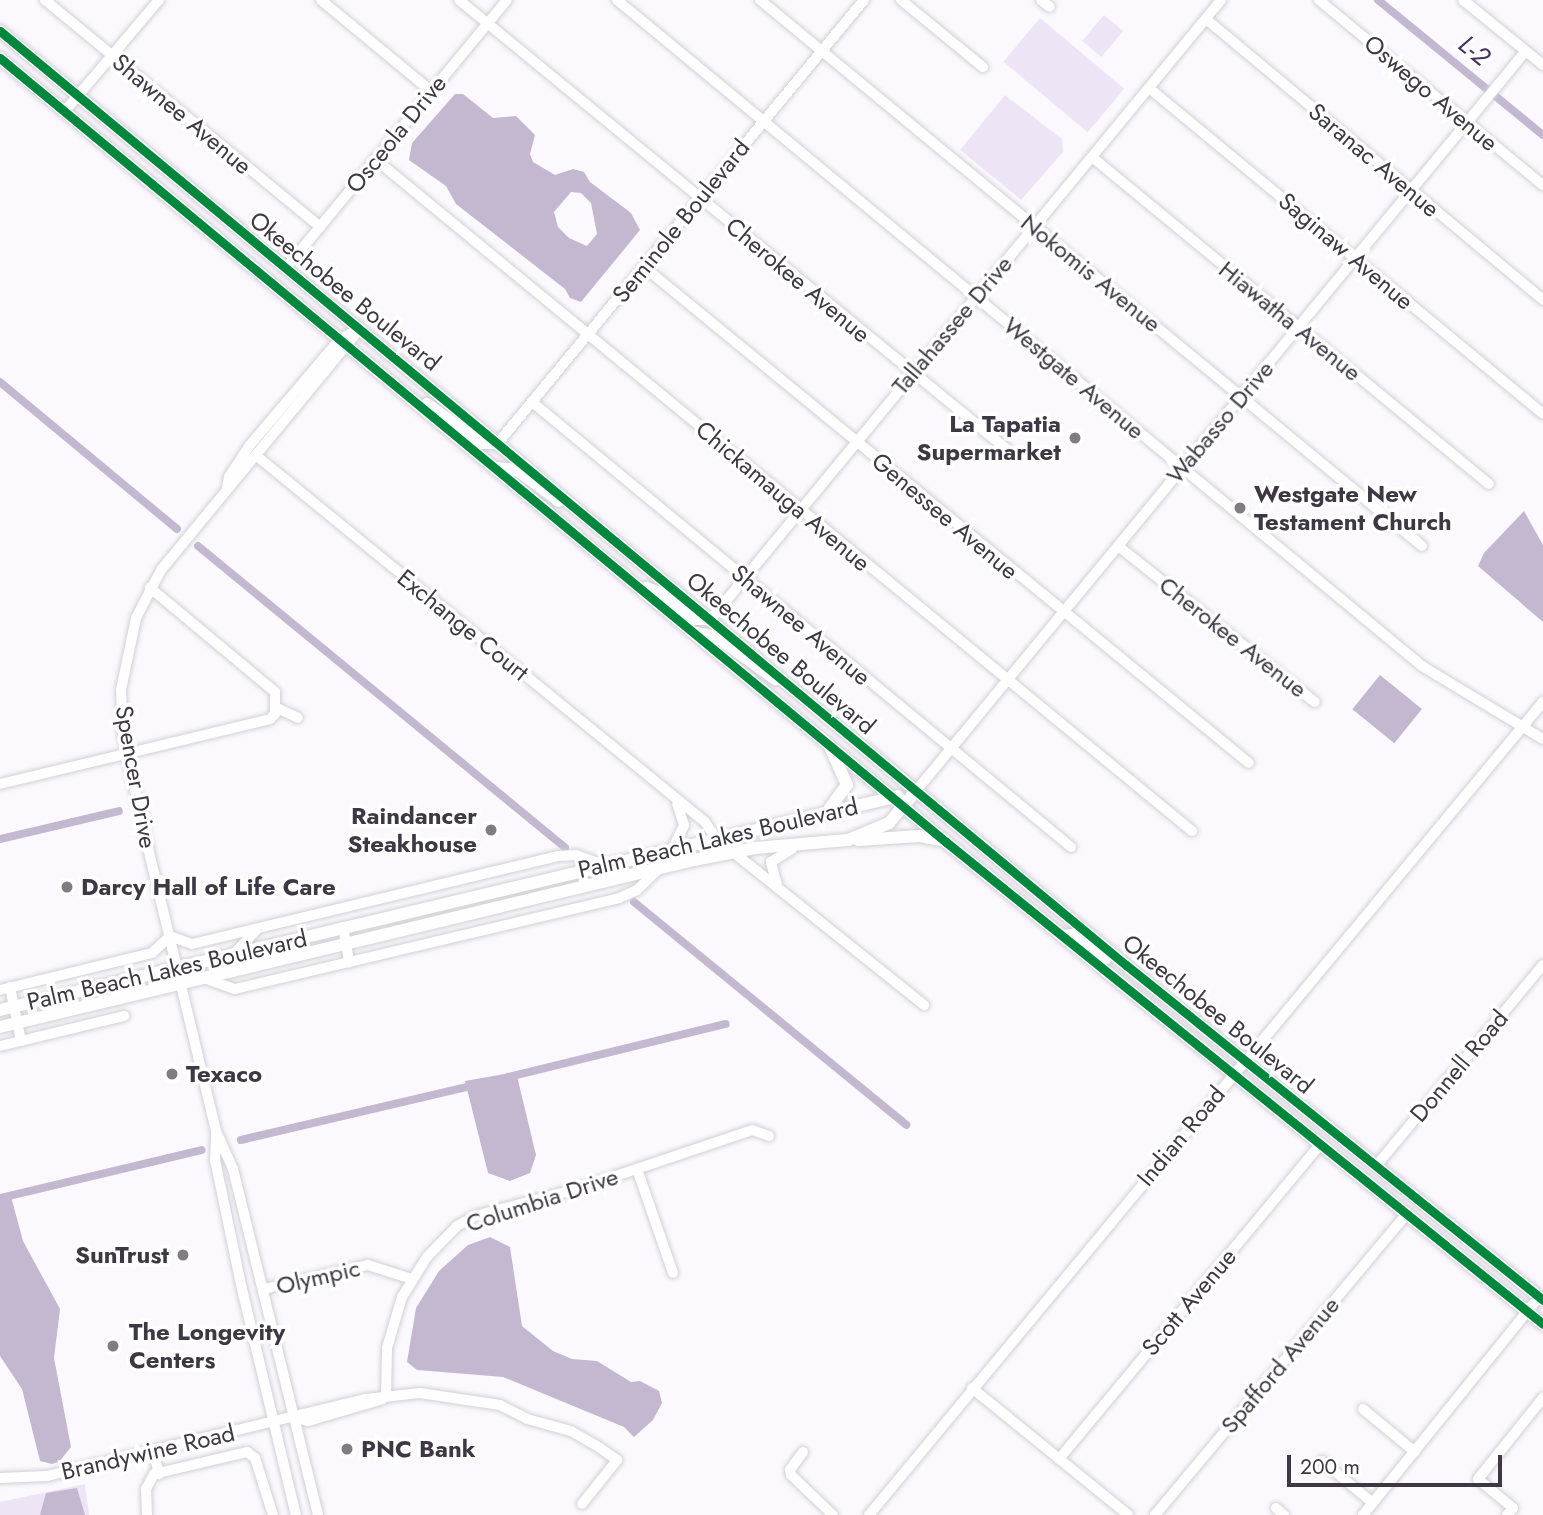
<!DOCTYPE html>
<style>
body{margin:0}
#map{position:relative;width:1543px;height:1515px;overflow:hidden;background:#fbf9fd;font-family:Jost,sans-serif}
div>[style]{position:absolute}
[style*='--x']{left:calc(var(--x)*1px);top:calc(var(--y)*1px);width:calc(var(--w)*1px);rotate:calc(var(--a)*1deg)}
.green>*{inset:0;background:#ede5f6;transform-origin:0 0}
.water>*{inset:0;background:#c3b8d0;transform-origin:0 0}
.canal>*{height:8px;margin:-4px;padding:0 4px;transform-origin:4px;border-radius:4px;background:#c3b8d0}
.roads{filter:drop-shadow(0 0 2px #d2cfd6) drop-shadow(0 0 2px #d2cfd6)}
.minor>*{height:10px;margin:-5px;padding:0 5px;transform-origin:5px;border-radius:5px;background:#fefeff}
.major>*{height:12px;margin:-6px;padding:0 6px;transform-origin:6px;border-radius:6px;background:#fefeff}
.cycleway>*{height:9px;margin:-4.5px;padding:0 4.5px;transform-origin:4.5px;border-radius:4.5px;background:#00873e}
.dots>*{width:19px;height:19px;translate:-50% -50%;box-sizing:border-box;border:4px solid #fff;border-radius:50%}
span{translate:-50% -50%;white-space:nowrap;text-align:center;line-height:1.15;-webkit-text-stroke:7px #fff;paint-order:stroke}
.street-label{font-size:24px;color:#3d3843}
.poi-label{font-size:24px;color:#3d3843;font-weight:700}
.right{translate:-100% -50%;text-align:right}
.left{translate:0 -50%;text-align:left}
.water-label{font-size:26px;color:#47305d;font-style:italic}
.scale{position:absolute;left:1287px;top:1455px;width:215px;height:32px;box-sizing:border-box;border:4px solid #3d3843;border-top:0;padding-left:9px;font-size:21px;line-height:24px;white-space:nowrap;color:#3d3843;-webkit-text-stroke:5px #fff;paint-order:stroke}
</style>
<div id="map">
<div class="green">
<i style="left:1104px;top:15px;width:25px;height:34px;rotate:40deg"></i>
<i style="left:1040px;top:18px;width:110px;height:57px;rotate:40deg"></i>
<i style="clip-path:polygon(1005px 95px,1062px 139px,1063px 152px,1021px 200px,960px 150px)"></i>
<i style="clip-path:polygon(85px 1484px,89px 1515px,0 1515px,0 1502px)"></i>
</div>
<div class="water">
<i style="clip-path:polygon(evenodd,455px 94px,463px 94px,493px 118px,516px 116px,535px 135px,530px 154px,533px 162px,555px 175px,573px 169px,584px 172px,590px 182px,631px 213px,640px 230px,581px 302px,570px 298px,565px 289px,456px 204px,446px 186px,409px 160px,412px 143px,455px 94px,571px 192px,581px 193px,591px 203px,597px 234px,587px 246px,569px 238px,558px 227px,554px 212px,571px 192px)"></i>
<i style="clip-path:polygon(1524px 511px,1543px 545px,1543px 622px,1478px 566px,1484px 553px)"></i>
<i style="left:1380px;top:675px;width:54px;height:44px;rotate:39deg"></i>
<i style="clip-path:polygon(516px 1072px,536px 1155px,530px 1173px,510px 1181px,488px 1173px,465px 1081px)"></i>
<i style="clip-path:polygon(10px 1193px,23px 1241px,60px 1309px,54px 1358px,71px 1447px,59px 1462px,52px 1464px,40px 1461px,22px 1389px,0 1356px,0 1195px)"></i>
<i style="clip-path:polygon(490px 1237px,510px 1247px,522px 1326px,553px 1351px,572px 1359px,597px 1361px,631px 1382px,640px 1381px,659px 1391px,662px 1403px,653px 1420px,634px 1437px,624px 1427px,503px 1377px,417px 1370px,407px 1362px,416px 1308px,439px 1271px,468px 1245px)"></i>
<i style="clip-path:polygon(77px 1488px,85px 1515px,40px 1515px,46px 1493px)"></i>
</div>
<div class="canal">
<i style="--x:1378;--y:0;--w:213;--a:39.3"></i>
<i style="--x:0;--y:382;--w:230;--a:39.7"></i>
<i style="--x:198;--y:546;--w:475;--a:39.4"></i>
<i style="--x:0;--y:839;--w:122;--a:-13.2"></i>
<i style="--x:634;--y:902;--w:352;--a:39.3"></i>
<i style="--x:508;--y:1077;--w:224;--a:-13.7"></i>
<i style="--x:241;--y:1140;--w:240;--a:-13.2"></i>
<i style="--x:0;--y:1198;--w:207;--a:-13.4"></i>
</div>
<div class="roads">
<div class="minor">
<i style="--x:45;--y:0;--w:357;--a:39.5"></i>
<i style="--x:321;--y:0;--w:143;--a:39.6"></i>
<i style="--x:459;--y:0;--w:711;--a:39.35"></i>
<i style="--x:617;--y:0;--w:1045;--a:39.6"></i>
<i style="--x:1422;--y:666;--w:141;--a:31.1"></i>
<i style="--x:760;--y:0;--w:858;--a:39.51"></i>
<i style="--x:901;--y:0;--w:106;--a:39.3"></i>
<i style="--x:1041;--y:0;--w:11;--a:38"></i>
<i style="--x:1319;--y:0;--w:291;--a:39.6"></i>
<i style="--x:1463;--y:0;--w:103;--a:39.1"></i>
<i style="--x:1206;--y:19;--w:439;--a:39.8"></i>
<i style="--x:1149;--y:88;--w:511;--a:39.6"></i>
<i style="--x:64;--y:112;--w:147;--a:-49.7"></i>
<i style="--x:1092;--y:157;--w:514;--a:39.48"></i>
<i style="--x:375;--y:159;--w:1058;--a:39.44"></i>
<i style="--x:644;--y:267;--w:782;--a:39.35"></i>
<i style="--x:286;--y:268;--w:347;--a:-50.5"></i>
<i style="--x:532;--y:402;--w:699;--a:39.54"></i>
<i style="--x:498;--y:443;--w:575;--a:-50.44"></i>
<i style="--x:258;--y:457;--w:577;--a:39.23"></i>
<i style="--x:705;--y:822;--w:18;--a:56"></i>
<i style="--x:227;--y:489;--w:12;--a:-81"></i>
<i style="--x:229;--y:477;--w:38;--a:-57"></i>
<i style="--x:250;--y:445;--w:139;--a:-49.7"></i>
<i style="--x:340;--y:339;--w:22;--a:-27"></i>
<i style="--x:1118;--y:546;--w:251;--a:38.4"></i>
<i style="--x:711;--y:619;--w:802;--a:-50.51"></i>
<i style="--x:277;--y:708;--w:23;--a:25"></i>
<i style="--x:0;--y:784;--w:278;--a:-13.5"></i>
<i style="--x:270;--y:719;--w:7;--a:-45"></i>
<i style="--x:275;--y:714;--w:22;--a:-90"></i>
<i style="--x:275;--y:692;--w:163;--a:-140.2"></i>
<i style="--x:916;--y:791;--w:958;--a:-50.51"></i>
<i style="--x:673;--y:848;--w:25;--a:-64"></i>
<i style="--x:684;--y:825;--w:22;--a:-108"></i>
<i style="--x:733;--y:852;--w:245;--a:38.7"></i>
<i style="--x:777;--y:885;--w:24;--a:-105"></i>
<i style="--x:771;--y:862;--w:26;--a:-32"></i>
<i style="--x:343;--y:927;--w:36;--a:80"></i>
<i style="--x:170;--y:936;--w:23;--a:20"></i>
<i style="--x:192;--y:944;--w:376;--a:-13.5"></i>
<i style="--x:558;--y:856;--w:18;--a:-3"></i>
<i style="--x:576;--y:855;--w:29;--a:20"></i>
<i style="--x:234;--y:954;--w:33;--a:-47"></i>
<i style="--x:204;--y:978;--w:33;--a:20"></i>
<i style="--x:235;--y:989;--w:395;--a:-13.3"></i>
<i style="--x:619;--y:898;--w:20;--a:-24"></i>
<i style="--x:637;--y:890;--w:30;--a:-44"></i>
<i style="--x:10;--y:987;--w:55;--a:78.5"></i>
<i style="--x:0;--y:990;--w:156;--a:-13.7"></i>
<i style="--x:152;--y:953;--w:25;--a:-43"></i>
<i style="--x:0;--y:1046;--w:128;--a:-13.6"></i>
<i style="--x:216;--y:1135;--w:25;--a:92"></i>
<i style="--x:215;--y:1160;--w:132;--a:78.2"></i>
<i style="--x:242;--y:1289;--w:232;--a:76.6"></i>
<i style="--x:1376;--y:1166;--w:261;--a:-50.3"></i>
<i style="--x:637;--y:1169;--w:110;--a:70.9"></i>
<i style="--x:264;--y:1289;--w:107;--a:-13"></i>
<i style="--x:368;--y:1265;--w:46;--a:17.7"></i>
<i style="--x:972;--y:1388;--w:201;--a:39.1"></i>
<i style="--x:386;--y:1397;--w:49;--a:-88.8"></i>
<i style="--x:387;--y:1348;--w:53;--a:-73.6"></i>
<i style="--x:402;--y:1297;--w:47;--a:-58"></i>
<i style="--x:427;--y:1257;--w:43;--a:-45.9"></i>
<i style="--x:457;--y:1226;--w:21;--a:-29"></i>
<i style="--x:475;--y:1216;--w:106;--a:-14.8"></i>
<i style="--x:577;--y:1189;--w:185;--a:-18.6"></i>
<i style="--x:752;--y:1130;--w:18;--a:19"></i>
<i style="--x:1363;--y:1409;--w:67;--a:39.6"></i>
<i style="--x:296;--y:1418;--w:12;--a:14"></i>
<i style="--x:308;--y:1421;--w:78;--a:-16.3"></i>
<i style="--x:153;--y:1450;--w:25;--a:76"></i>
<i style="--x:803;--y:1452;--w:22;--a:126"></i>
<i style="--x:790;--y:1470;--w:5;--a:79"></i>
<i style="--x:791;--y:1475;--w:58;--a:43.6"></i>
<i style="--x:1059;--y:1459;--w:407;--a:-50.3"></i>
<i style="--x:1322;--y:1461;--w:66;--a:39.5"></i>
<i style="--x:0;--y:1478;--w:47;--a:-2.4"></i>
<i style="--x:47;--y:1476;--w:328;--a:-13.6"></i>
<i style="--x:366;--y:1399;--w:54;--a:-6.3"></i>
<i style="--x:420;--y:1393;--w:81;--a:8.5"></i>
<i style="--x:500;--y:1405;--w:30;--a:27"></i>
<i style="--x:527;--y:1419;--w:46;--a:15.3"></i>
<i style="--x:571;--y:1431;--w:34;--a:30"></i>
<i style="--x:600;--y:1448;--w:21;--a:35"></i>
<i style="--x:617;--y:1460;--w:56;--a:128.5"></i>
<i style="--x:1276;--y:1508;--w:11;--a:41"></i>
<i style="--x:147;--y:1515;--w:26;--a:-92"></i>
<i style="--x:146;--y:1489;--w:17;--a:-62"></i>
<i style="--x:154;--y:1474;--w:96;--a:-13.3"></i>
<i style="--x:247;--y:1452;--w:10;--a:37"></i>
<i style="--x:255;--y:1458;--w:60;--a:72.5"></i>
<i style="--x:318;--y:1515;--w:356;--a:-103.8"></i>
<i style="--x:233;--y:1169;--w:42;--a:-114.1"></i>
<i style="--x:216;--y:1131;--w:322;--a:-103.5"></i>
<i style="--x:141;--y:818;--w:86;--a:-102.1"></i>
<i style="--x:123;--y:734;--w:44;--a:-92.6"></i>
<i style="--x:121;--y:690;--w:74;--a:-78.2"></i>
<i style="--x:136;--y:618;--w:54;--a:-62.5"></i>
<i style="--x:161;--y:570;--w:313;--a:-50.5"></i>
<i style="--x:869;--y:1515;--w:1056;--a:-50.34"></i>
<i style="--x:1155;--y:1515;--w:390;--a:-50.1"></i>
<i style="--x:1363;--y:1515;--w:280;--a:-51.1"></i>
<i style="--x:1507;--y:1515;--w:9;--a:-49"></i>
<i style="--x:1513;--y:1508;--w:45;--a:-140.4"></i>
<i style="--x:1478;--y:1479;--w:104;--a:-51.3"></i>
</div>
<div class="major">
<i style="--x:0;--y:31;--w:1463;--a:39.68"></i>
<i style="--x:1126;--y:965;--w:535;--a:38.78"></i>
<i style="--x:0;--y:58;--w:1229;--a:39.65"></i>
<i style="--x:946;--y:842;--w:767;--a:38.92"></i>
<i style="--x:427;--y:404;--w:67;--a:35.8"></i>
<i style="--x:481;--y:443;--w:17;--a:0"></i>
<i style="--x:497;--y:468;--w:20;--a:6"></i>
<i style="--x:517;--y:470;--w:52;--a:36.4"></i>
<i style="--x:646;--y:588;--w:20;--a:20"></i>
<i style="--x:665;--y:595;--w:38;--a:40"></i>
<i style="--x:694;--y:619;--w:17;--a:0"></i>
<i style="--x:696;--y:633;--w:21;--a:11"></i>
<i style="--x:717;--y:637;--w:72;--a:35.9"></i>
<i style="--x:830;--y:808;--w:29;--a:-54"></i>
<i style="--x:847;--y:785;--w:39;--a:-114"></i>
<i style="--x:858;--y:840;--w:62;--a:-3.7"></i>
<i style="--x:920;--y:836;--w:21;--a:11"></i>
<i style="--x:1062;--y:936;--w:10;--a:-6"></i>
<i style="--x:1072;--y:935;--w:41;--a:34.1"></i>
<i style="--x:0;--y:1010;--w:923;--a:-13.4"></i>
<i style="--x:0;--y:1027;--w:714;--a:-13.53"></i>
<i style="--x:694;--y:860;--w:62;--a:-11.1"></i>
<i style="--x:755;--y:848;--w:93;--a:-4.9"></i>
<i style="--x:848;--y:840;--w:44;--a:-22.5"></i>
<i style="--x:889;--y:823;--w:42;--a:-49.8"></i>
</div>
</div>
<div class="cycleway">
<i style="--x:0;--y:31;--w:1463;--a:39.68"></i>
<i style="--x:1126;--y:965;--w:535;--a:38.78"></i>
<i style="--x:0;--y:58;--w:1229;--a:39.65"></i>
<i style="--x:946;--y:842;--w:767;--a:38.92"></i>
</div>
<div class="dots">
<i style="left:1075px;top:438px;background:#807c84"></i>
<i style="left:1240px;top:508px;background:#807c84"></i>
<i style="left:491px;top:830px;background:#807c84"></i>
<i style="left:67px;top:887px;background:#807c84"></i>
<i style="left:172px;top:1074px;background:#807c84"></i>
<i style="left:183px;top:1255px;background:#807c84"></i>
<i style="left:113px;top:1346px;background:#807c84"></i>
<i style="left:347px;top:1449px;background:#807c84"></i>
</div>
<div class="street-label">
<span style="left:1431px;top:93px;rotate:40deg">Oswego Avenue</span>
<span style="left:182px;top:114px;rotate:40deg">Shawnee Avenue</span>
<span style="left:396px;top:134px;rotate:-51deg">Osceola Drive</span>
<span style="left:1374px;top:160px;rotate:40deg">Saranac Avenue</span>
<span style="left:681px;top:221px;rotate:-51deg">Seminole Boulevard</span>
<span style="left:1346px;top:251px;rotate:40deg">Saginaw Avenue</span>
<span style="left:1091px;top:273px;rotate:39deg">Nokomis Avenue</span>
<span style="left:798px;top:280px;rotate:40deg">Cherokee Avenue</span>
<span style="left:345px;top:291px;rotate:39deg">Okeechobee Boulevard</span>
<span style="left:1290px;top:321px;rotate:39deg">Hiawatha Avenue</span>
<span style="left:952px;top:325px;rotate:-50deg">Tallahassee Drive</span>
<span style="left:1074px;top:378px;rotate:40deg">Westgate Avenue</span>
<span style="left:1220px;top:422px;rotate:-50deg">Wabasso Drive</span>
<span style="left:783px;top:496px;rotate:40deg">Chickamauga Avenue</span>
<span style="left:945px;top:516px;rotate:40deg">Genessee Avenue</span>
<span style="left:463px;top:625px;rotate:39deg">Exchange Court</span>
<span style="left:801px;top:625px;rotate:40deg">Shawnee Avenue</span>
<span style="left:1233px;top:637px;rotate:38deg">Cherokee Avenue</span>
<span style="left:781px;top:653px;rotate:40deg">Okeechobee Boulevard</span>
<span style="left:136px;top:777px;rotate:80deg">Spencer Drive</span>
<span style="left:718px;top:838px;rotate:-13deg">Palm Beach Lakes Boulevard</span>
<span style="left:167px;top:970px;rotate:-13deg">Palm Beach Lakes Boulevard</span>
<span style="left:1218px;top:1014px;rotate:39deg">Okeechobee Boulevard</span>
<span style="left:1459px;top:1066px;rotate:-50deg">Donnell Road</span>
<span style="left:1181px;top:1136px;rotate:-50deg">Indian Road</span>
<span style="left:542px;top:1200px;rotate:-18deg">Columbia Drive</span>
<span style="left:318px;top:1277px;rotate:-13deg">Olympic</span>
<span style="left:1189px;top:1302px;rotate:-50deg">Scott Avenue</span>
<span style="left:1280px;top:1365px;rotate:-50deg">Spafford Avenue</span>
<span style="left:148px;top:1452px;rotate:-13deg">Brandywine Road</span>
</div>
<div class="poi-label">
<span class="right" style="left:1061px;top:438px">La Tapatia<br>Supermarket</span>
<span class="left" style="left:1254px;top:508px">Westgate New<br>Testament Church</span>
<span class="right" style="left:477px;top:830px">Raindancer<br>Steakhouse</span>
<span class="left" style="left:81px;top:887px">Darcy Hall of Life Care</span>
<span class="left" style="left:186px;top:1074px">Texaco</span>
<span class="right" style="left:169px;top:1255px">SunTrust</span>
<span class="left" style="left:129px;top:1346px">The Longevity<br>Centers</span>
<span class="left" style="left:361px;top:1449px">PNC Bank</span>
</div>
<div class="water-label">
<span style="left:1474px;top:51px;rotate:39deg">L-2</span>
</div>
<div class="scale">200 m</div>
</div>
